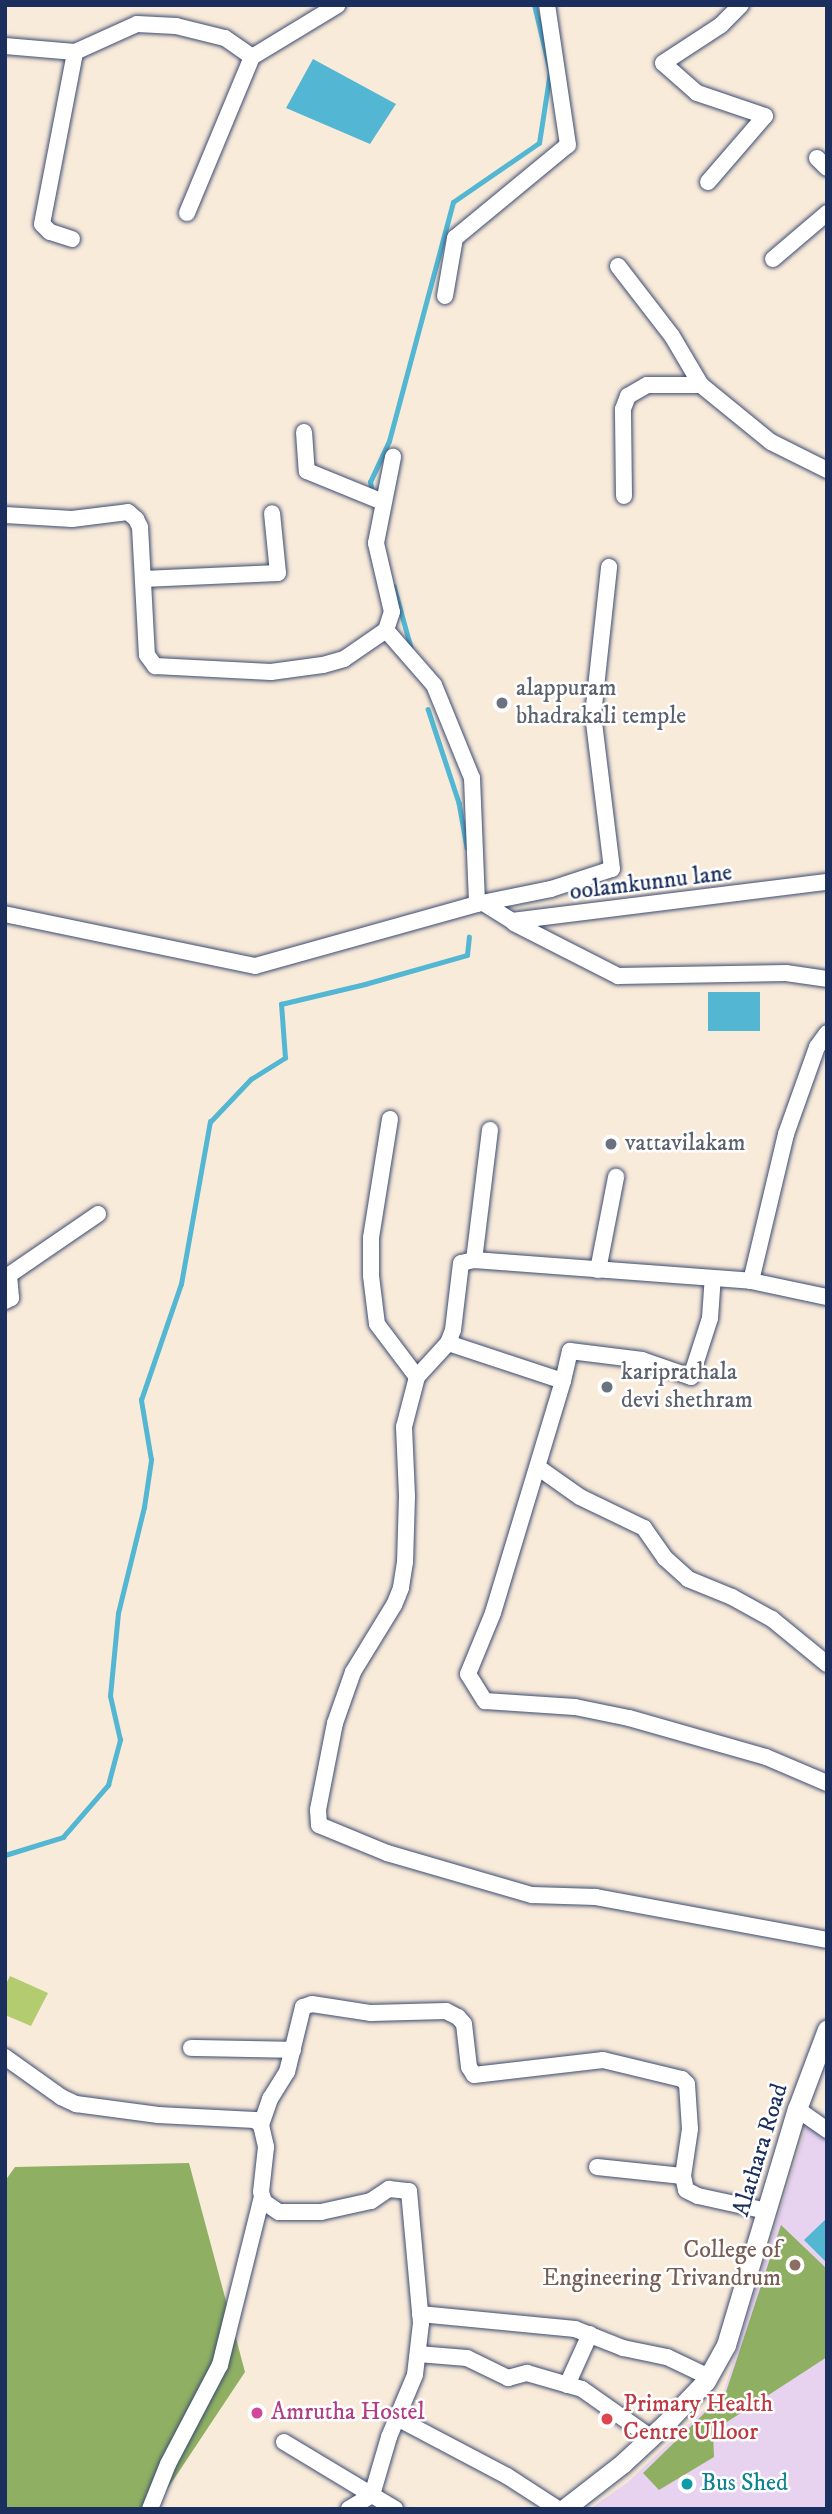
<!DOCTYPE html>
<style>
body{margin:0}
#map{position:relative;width:832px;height:2514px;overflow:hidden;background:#f9ebda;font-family:"IM FELL DW Pica",serif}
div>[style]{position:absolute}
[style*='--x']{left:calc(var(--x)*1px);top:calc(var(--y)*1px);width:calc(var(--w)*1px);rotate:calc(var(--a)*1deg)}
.built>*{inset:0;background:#e7d2ef}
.green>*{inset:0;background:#b4cc70}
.forest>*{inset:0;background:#8fb062}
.water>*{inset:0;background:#53b6d2;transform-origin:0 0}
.stream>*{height:4.5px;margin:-2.25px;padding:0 2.25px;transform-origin:2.25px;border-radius:2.25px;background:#53b6d2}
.roads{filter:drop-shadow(0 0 2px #3c4b71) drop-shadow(0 0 2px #3c4b71)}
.minor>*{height:16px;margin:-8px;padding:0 8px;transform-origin:8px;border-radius:8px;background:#fff}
.tertiary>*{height:19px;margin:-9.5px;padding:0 9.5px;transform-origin:9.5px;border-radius:9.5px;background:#fff}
.dots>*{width:19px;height:19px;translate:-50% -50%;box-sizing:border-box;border:4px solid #fff;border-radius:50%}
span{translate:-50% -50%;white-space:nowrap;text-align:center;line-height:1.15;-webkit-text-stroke:5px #fff;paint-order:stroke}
.worship-label{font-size:24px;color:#5b616d}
.left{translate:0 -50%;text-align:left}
.street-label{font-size:24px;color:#1b2f5e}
.education-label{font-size:24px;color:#785e54}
.right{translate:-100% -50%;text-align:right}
.health-label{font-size:24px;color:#be3a42}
.hotel-label{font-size:24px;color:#b23c85}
.culture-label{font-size:24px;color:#0d838f}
.frame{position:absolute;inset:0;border:7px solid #1b2f5e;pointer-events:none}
</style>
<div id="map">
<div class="built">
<i style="clip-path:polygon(807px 2124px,827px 2138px,827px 2509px,590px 2509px,628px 2482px,724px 2391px)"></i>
</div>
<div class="green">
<i style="clip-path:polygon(10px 1976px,48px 1993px,31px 2026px,5px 2015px,5px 1986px)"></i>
</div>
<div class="forest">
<i style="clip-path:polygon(189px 2163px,245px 2372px,154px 2509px,5px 2509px,5px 2181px,15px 2167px)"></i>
<i style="clip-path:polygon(781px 2225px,827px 2269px,827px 2357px,713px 2431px,714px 2457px,659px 2490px,643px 2473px,726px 2392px)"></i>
</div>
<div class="water">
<i style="clip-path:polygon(313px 59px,396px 104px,370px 144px,286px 108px)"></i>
<i style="left:708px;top:992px;width:52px;height:39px"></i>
<i style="clip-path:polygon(827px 2218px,827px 2263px,804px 2240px)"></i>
</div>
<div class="stream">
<i style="--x:372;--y:493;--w:11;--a:-100"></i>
<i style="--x:370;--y:482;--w:45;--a:-65.1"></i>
<i style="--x:389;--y:441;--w:247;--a:-75"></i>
<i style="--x:453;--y:202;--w:104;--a:-34.5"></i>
<i style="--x:539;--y:143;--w:72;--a:-81.2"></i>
<i style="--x:550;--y:72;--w:69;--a:-103.4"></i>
<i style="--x:394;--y:586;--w:67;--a:74.5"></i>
<i style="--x:428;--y:709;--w:99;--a:71.7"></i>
<i style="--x:459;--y:803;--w:45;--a:79.7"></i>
<i style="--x:5;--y:1855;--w:61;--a:-17.2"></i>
<i style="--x:63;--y:1837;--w:69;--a:-49.1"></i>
<i style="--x:108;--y:1785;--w:47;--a:-75.1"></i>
<i style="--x:120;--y:1740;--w:45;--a:-102.8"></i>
<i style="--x:110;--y:1696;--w:83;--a:-84.5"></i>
<i style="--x:118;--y:1613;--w:109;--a:-76.2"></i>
<i style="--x:144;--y:1507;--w:48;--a:-81.5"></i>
<i style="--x:151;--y:1460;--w:61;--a:-99.5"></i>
<i style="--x:141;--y:1400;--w:123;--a:-71"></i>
<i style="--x:181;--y:1284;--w:165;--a:-79.9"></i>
<i style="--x:210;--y:1122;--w:59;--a:-46.4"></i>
<i style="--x:251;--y:1079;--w:40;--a:-32"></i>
<i style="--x:285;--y:1058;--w:54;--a:-94.2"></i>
<i style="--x:281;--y:1004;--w:86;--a:-13.4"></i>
<i style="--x:365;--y:984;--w:106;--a:-15.9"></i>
<i style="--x:467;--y:955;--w:18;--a:-84"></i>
</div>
<div class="roads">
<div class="minor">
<i style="--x:5;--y:46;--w:70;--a:4.9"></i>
<i style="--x:75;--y:52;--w:68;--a:-24.3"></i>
<i style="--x:137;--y:24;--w:39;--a:3"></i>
<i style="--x:176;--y:26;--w:50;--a:13.8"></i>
<i style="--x:225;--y:38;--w:33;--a:35"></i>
<i style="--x:252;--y:57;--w:100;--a:-31.2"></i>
<i style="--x:817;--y:158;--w:14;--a:45"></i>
<i style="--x:708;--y:182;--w:87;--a:-49.2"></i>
<i style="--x:765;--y:116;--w:72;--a:-161.3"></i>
<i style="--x:697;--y:93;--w:45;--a:-138.6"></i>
<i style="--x:663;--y:63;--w:69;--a:-33.2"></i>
<i style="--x:721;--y:25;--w:28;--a:-45"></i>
<i style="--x:187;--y:213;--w:169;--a:-67.4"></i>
<i style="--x:72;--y:239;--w:23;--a:-162"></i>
<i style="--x:50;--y:232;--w:11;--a:-135"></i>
<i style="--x:42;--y:224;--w:175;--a:-79.1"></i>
<i style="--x:773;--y:259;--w:71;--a:-40.4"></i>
<i style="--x:618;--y:266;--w:88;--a:52.4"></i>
<i style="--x:672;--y:336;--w:57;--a:59.4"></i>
<i style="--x:701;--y:385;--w:90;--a:39.2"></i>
<i style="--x:771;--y:442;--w:63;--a:26.6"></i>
<i style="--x:445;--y:296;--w:59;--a:-80.2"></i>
<i style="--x:455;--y:238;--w:146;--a:-39.5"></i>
<i style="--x:568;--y:145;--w:142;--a:-98.5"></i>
<i style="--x:304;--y:432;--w:39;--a:86"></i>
<i style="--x:307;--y:471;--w:82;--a:22.2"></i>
<i style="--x:624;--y:496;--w:87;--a:-90.7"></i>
<i style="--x:623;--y:409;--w:14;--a:-69"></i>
<i style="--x:628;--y:396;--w:22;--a:-30"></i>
<i style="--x:647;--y:385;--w:54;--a:0"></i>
<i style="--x:5;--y:515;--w:67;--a:3.4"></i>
<i style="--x:72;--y:519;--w:56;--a:-7.1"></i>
<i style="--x:128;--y:512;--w:11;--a:41"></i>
<i style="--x:136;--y:519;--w:9;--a:63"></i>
<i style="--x:140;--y:527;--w:128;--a:86.9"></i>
<i style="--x:147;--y:655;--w:14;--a:54"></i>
<i style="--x:155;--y:666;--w:116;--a:3"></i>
<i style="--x:271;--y:672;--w:52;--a:-7.7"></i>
<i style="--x:323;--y:665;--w:22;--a:-16"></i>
<i style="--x:344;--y:659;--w:51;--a:-34.6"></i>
<i style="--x:386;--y:630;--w:73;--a:48.9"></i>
<i style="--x:434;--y:685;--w:100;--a:67.8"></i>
<i style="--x:472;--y:778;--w:126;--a:87.7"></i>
<i style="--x:477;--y:904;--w:230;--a:164.4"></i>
<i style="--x:255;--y:966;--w:255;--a:-168.3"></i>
<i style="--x:143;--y:579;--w:135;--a:-2.5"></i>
<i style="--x:278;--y:573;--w:60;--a:-95.7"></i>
<i style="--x:386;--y:630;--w:19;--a:-72"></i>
<i style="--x:392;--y:612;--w:71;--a:-103.1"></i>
<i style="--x:376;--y:543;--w:88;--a:-78.8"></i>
<i style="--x:477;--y:904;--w:76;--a:-11.5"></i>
<i style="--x:551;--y:889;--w:64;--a:-18.2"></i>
<i style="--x:612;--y:869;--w:155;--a:-97"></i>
<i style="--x:593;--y:715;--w:149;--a:-83.8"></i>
<i style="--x:485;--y:904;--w:32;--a:32"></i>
<i style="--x:512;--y:921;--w:317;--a:-7.1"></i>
<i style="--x:514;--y:923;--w:117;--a:27"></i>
<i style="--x:618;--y:976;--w:168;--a:-1"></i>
<i style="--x:786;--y:973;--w:41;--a:8.3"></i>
<i style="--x:390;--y:1119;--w:121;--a:99.1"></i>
<i style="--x:371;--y:1238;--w:38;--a:90"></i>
<i style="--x:371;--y:1276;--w:48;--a:82.9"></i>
<i style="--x:377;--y:1324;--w:66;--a:53"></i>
<i style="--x:490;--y:1130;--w:131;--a:97"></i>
<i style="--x:474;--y:1260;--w:278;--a:4.3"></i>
<i style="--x:751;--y:1281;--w:78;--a:11.9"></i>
<i style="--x:474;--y:1260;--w:13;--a:167"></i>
<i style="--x:461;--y:1263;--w:67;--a:96.8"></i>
<i style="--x:453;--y:1330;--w:14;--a:111"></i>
<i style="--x:448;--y:1343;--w:46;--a:132.4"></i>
<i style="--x:417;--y:1377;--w:52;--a:104.6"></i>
<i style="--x:404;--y:1427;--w:69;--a:87.5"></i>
<i style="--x:407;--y:1496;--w:66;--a:91.7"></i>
<i style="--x:405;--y:1562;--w:26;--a:99"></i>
<i style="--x:401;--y:1588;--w:18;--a:112"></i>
<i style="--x:394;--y:1605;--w:79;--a:121.5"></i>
<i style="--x:353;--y:1672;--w:54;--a:109.4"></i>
<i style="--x:335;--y:1723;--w:89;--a:101.1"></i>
<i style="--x:318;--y:1810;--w:15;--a:86"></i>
<i style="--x:319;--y:1825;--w:74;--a:22.4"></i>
<i style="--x:387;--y:1853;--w:151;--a:16.2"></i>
<i style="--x:532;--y:1895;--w:64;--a:1.8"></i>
<i style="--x:596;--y:1897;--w:235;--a:10.5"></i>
<i style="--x:598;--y:1270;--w:95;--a:-79"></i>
<i style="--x:751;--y:1281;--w:151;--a:-76.6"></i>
<i style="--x:786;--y:1134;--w:92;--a:-70.4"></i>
<i style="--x:817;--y:1047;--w:17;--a:-54"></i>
<i style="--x:5;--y:1301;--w:7;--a:-27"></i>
<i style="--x:11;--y:1298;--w:23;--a:-95"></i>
<i style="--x:9;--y:1275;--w:108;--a:-34.4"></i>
<i style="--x:448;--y:1343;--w:121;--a:18.3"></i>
<i style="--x:563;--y:1381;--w:242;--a:106.8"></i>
<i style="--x:493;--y:1613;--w:66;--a:112.3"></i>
<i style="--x:468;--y:1674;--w:32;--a:58"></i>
<i style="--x:485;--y:1701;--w:90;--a:3.8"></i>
<i style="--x:575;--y:1707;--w:55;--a:11.5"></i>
<i style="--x:629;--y:1718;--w:142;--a:15.9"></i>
<i style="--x:766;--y:1757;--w:66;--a:23.1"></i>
<i style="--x:563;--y:1381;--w:31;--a:-77"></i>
<i style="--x:570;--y:1351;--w:73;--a:7.1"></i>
<i style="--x:642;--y:1360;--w:52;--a:19.1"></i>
<i style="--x:691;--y:1377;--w:62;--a:-72.1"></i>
<i style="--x:710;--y:1318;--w:39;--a:-86"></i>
<i style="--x:539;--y:1468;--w:50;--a:35.3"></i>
<i style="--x:580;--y:1497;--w:71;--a:25.8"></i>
<i style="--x:644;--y:1528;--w:37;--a:55"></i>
<i style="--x:665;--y:1558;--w:31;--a:42"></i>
<i style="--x:688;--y:1579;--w:48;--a:22.2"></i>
<i style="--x:732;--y:1597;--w:46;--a:28.8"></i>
<i style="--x:772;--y:1619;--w:71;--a:39.3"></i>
<i style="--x:191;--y:2048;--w:102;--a:1.1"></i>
<i style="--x:5;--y:2057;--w:69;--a:35.5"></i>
<i style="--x:61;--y:2097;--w:17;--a:25"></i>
<i style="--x:76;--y:2104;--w:83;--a:7.6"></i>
<i style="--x:158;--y:2115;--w:97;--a:3"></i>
<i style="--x:255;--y:2120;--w:8;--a:40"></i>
<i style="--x:261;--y:2125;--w:23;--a:77"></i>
<i style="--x:266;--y:2147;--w:45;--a:96.3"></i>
<i style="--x:261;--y:2192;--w:10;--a:73"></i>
<i style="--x:264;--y:2202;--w:18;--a:34"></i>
<i style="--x:279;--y:2212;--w:42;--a:0"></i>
<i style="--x:321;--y:2212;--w:51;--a:-12.4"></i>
<i style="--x:371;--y:2201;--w:22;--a:-34"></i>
<i style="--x:389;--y:2189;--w:20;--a:6"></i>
<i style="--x:409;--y:2191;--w:133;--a:84.8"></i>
<i style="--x:421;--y:2323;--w:52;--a:96.6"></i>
<i style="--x:415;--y:2375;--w:67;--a:112.8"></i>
<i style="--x:389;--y:2437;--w:60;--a:106.3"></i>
<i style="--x:372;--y:2495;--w:27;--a:31"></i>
<i style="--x:797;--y:2109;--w:37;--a:35"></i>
<i style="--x:261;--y:2125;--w:28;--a:-71"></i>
<i style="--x:270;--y:2099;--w:32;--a:-58"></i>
<i style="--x:287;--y:2072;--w:67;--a:-76.2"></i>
<i style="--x:303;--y:2007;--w:9;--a:-18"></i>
<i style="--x:312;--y:2004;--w:60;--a:8.7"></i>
<i style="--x:371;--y:2013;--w:75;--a:-1.5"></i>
<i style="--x:446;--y:2011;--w:13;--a:27"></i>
<i style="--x:458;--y:2017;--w:9;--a:49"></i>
<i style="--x:464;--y:2024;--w:43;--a:83.4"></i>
<i style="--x:469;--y:2067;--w:9;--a:58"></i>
<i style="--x:474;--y:2075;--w:130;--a:-6.6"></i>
<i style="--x:603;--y:2060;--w:81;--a:13.5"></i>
<i style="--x:682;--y:2079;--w:7;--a:45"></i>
<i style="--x:687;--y:2084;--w:45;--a:86.2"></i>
<i style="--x:690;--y:2129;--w:48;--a:98.5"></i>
<i style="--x:683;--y:2176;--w:14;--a:78"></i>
<i style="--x:686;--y:2190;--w:13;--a:27"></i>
<i style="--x:698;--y:2196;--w:71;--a:12.3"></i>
<i style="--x:597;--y:2167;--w:86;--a:6"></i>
<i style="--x:420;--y:2314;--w:156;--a:5.5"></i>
<i style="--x:575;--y:2329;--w:52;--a:21.6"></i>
<i style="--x:623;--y:2348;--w:45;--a:11.6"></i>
<i style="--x:667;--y:2357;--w:47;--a:25.5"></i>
<i style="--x:418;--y:2354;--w:49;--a:4.7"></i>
<i style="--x:467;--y:2358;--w:46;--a:26"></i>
<i style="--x:508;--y:2378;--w:20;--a:-15"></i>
<i style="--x:527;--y:2373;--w:57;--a:16.2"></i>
<i style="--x:582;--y:2389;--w:83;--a:35.2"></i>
<i style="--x:567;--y:2385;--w:56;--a:-65.7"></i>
<i style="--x:397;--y:2418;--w:124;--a:27.8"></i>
<i style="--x:507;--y:2476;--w:61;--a:32.9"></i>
<i style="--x:284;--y:2442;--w:103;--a:31.1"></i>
<i style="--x:372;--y:2495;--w:27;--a:149"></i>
<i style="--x:150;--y:2509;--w:48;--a:-68.2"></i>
<i style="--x:168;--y:2464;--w:112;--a:-62.3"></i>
<i style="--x:220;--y:2365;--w:173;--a:-76"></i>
</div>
<div class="tertiary">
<i style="--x:564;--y:2509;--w:75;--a:-37.9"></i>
<i style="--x:623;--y:2463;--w:57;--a:-42.9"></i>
<i style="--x:665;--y:2424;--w:59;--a:-46.4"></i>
<i style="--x:706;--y:2381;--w:41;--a:-60.9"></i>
<i style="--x:726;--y:2345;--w:246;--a:-73.3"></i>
<i style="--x:797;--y:2109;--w:85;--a:-69.4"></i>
</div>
</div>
<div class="dots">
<i style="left:502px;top:703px;background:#6b7280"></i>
<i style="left:611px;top:1144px;background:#6b7280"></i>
<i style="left:607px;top:1387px;background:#6b7280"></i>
<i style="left:795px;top:2265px;background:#8d6e63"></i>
<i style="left:257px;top:2413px;background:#d1479c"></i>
<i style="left:607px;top:2419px;background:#e0444e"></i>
<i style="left:687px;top:2484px;background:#0f9aa8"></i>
</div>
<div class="worship-label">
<span class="left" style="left:516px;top:703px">alappuram<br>bhadrakali temple</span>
<span class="left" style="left:625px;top:1144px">vattavilakam</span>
<span class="left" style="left:621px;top:1387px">kariprathala<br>devi shethram</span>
</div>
<div class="street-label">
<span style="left:651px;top:883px;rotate:-7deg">oolamkunnu lane</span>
<span style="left:761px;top:2150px;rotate:-73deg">Alathara Road</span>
</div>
<div class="education-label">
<span class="right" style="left:781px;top:2265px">College of<br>Engineering Trivandrum</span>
</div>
<div class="health-label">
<span class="left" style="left:623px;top:2419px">Primary Health<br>Centre Ulloor</span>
</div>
<div class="hotel-label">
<span class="left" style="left:271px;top:2413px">Amrutha Hostel</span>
</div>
<div class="culture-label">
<span class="left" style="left:701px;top:2484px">Bus Shed</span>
</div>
<div class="frame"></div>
</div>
